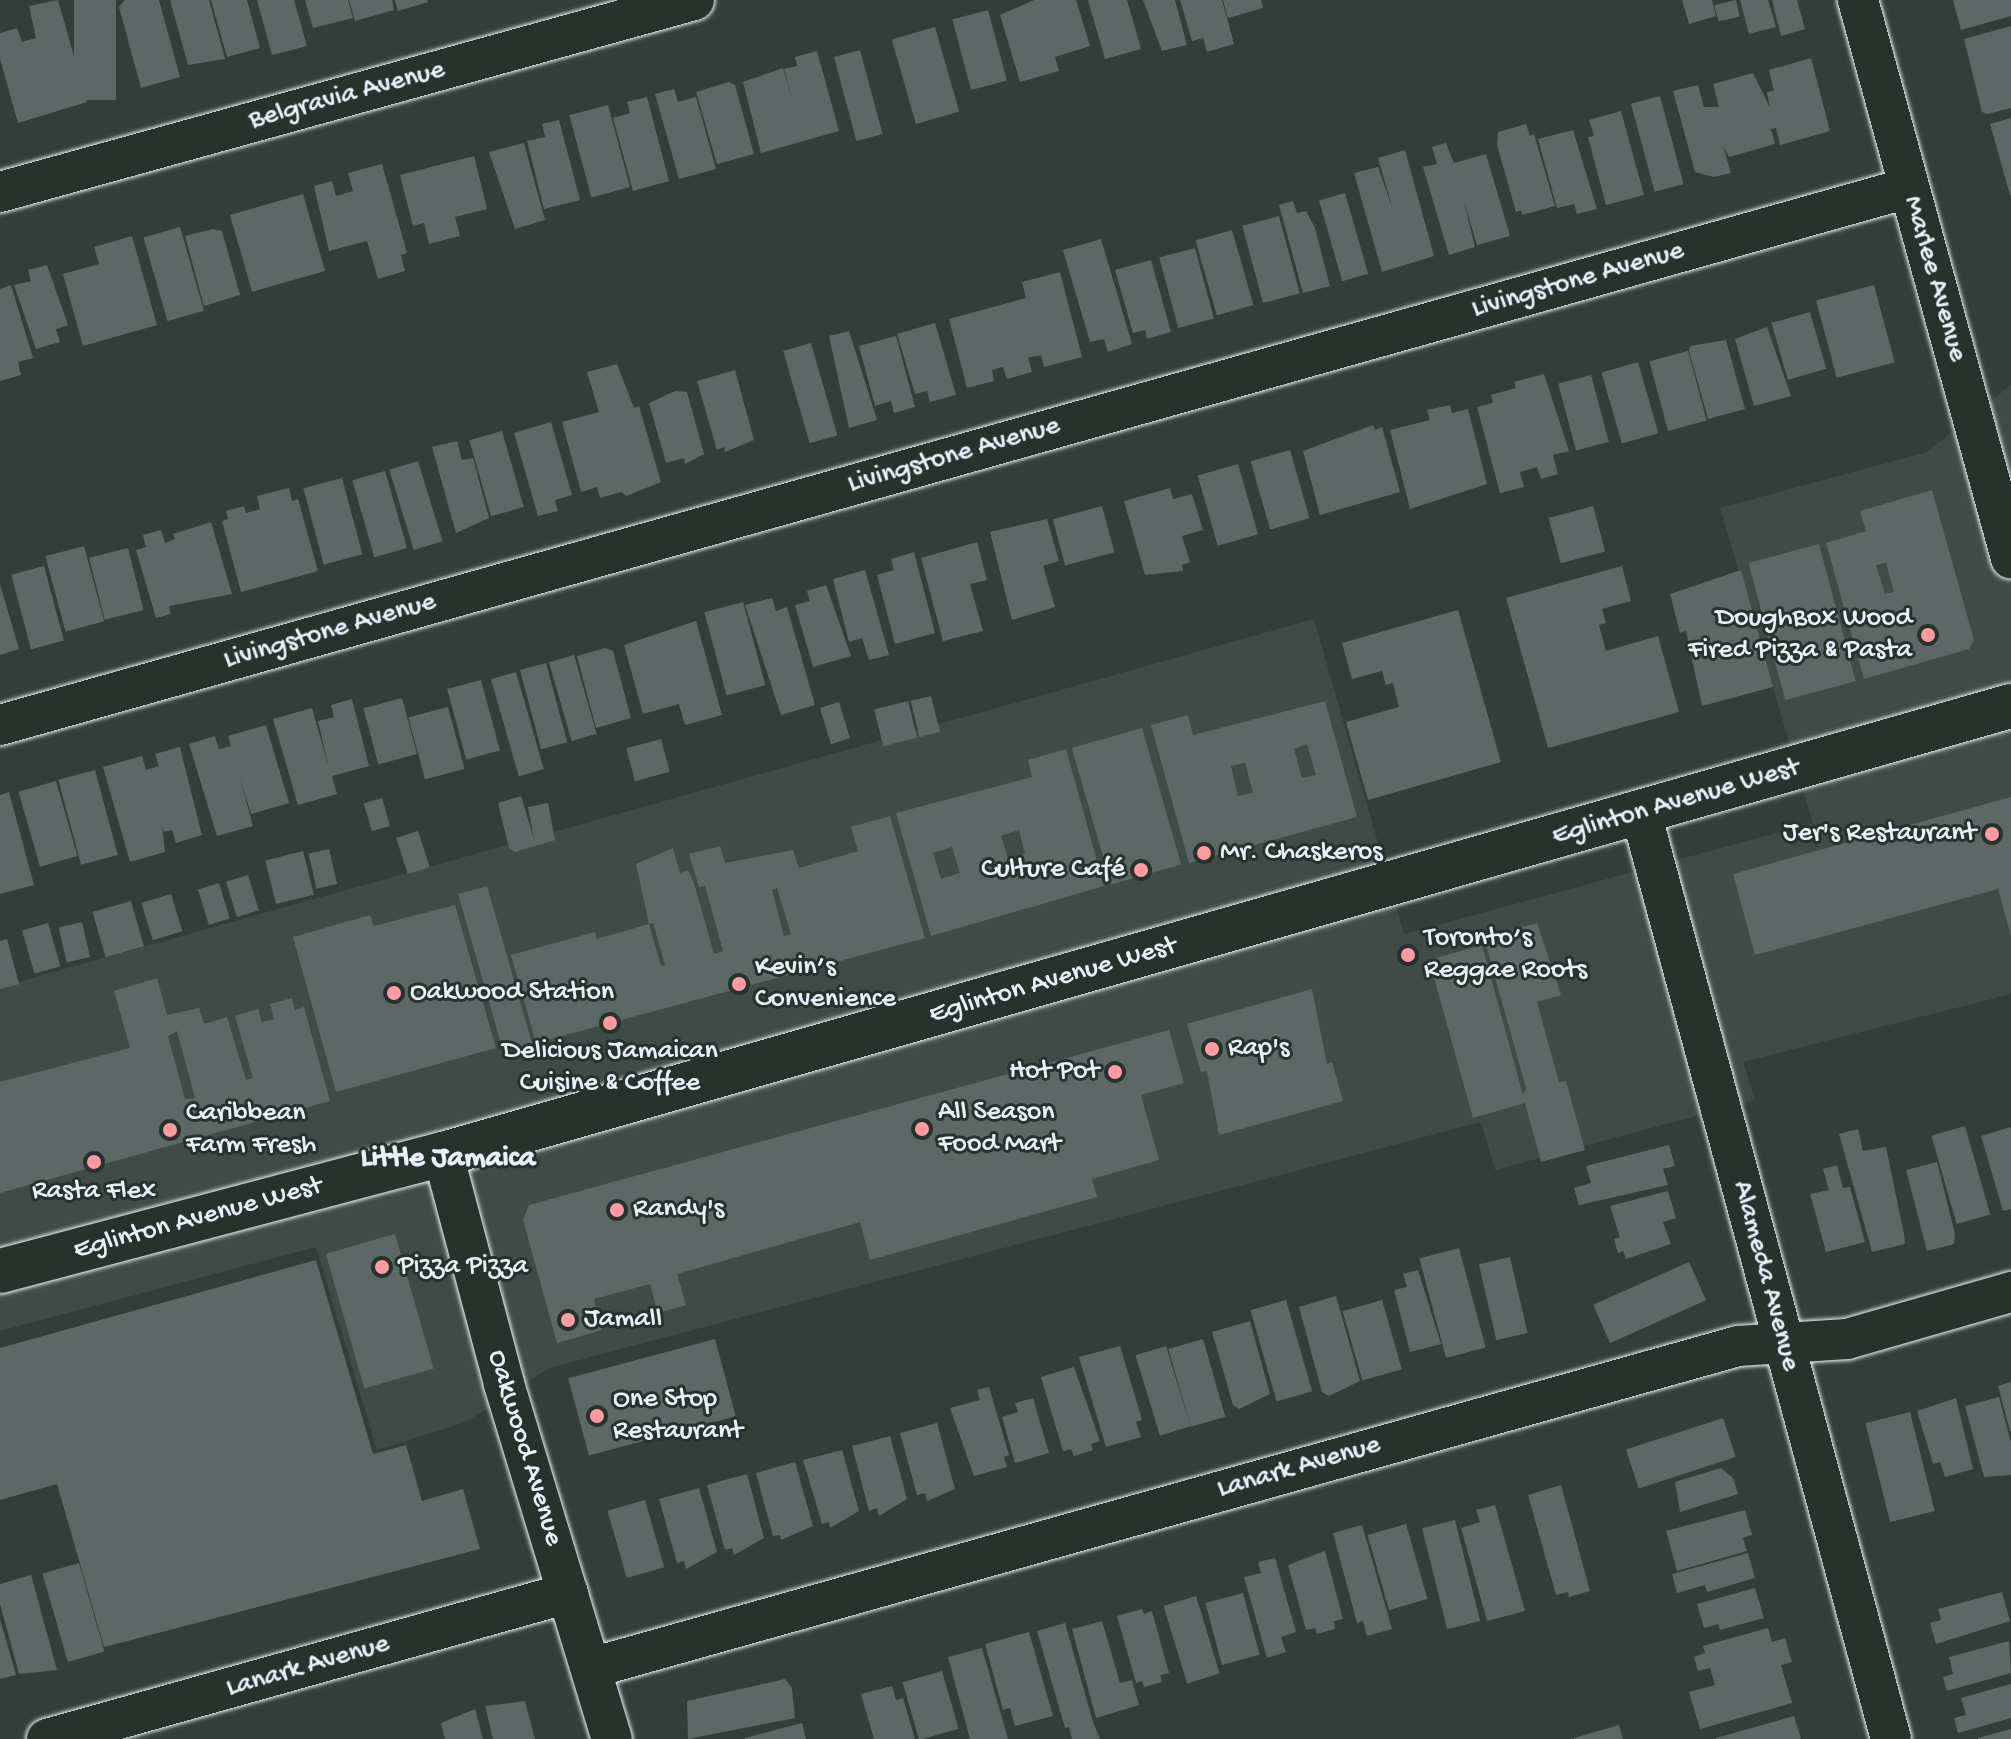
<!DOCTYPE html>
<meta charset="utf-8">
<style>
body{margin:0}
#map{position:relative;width:2011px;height:1739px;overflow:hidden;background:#323e39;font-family:"Gochi Hand",sans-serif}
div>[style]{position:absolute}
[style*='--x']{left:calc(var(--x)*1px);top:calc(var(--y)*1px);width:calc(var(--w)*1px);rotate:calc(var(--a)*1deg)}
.built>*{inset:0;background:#3f4b46}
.building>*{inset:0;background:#5c6865;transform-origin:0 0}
.roads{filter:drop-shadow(0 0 2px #e8f1f8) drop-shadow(0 0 2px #e8f1f8)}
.minor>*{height:40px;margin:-20px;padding:0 20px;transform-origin:20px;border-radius:20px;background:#26332d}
.major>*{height:44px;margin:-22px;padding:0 22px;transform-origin:22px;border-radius:22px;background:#26332d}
.dots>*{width:22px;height:22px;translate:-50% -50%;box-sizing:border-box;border:4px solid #26332d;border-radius:50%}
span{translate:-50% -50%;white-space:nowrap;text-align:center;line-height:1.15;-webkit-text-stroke:6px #26332d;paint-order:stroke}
.street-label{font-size:28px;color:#e8f1f8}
.poi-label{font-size:28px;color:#e8f1f8}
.right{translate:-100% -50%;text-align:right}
.left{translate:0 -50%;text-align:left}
.neighbourhood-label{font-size:30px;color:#e8f1f8;font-weight:700}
</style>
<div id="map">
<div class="built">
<i style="clip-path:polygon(2011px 385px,2011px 994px,1743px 1062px,1755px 1100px,1495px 1170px,1481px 1122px,549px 1368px,466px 1422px,377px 1450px,316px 1247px,0 1331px,0 987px,1314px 619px,1404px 934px,1813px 823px,1720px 508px,1927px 452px)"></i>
</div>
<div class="building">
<i style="clip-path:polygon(58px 0,87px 102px,18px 123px,0 59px,0 33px,17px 28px,22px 42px,36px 38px,29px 6px)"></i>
<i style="left:74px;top:0;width:42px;height:100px"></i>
<i style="clip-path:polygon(125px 0,159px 0,180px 77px,141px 88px,119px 7px)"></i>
<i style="clip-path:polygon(170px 0,209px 0,225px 59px,188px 65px)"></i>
<i style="clip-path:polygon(211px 0,247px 0,260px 48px,227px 57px)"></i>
<i style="clip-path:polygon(257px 0,294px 0,307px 46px,272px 55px)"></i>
<i style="clip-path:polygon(305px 0,348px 0,353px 18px,313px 28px)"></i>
<i style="clip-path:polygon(349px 0,392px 0,394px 10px,355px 21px)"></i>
<i style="clip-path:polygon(395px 0,427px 0,428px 2px,398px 11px)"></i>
<i style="clip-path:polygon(1034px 0,1076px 0,1090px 46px,1055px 57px,1059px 71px,1020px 82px,1000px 15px)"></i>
<i style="clip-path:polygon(1088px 0,1127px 0,1141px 49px,1105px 59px)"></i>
<i style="clip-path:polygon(1143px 0,1175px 0,1187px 45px,1162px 51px)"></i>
<i style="clip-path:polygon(1180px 0,1222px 0,1234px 44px,1207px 52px,1203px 38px,1192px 41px)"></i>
<i style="clip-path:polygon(1223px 0,1261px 0,1263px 8px,1228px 18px)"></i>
<i style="clip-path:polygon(1682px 0,1712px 0,1716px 16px,1689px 24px)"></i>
<i style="left:1736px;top:0;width:17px;height:22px;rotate:77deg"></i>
<i style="clip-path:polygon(1740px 0,1768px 0,1776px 27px,1749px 34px)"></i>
<i style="clip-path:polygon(1772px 0,1797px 0,1805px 29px,1781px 36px)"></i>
<i style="clip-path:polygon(1953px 0,2011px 0,2011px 16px,1961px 30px)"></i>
<i style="left:988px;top:10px;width:73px;height:37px;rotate:75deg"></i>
<i style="clip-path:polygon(2011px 26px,2011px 108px,1987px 114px,1982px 112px,1964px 39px)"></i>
<i style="left:935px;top:27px;width:88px;height:45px;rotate:74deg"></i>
<i style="left:860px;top:50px;width:87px;height:27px;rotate:75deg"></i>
<i style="clip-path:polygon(817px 51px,839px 131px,761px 153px,743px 82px,783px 68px,794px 105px,784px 69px,797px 66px,795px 57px)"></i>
<i style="clip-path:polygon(1811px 58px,1830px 131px,1780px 145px,1776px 128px,1771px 129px,1775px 144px,1729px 157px,1723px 146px,1731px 173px,1714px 177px,1695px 172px,1673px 91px,1698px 85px,1704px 107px,1719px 107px,1713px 84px,1753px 73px,1770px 108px,1767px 92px,1774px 91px,1769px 70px)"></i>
<i style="clip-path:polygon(729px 82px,735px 85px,754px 154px,717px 164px,696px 92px)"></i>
<i style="clip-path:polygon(674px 89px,678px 102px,696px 97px,716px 169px,679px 179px,655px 94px)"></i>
<i style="left:1660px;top:96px;width:91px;height:30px;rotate:75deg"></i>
<i style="clip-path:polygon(647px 97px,669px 181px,633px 191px,613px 118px,630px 113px,627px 102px)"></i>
<i style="left:608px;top:105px;width:85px;height:40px;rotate:75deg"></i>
<i style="clip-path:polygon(1621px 111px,1644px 195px,1606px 205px,1588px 137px,1594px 136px,1589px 120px)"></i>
<i style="clip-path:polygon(2011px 118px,2011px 195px,2010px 195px,1990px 124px)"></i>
<i style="clip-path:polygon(559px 120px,580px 200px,544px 209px,527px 141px,545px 137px,542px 124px)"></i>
<i style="clip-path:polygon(1526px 124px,1530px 136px,1534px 134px,1555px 206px,1522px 215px,1521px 210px,1516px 212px,1497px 145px,1498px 132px)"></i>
<i style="clip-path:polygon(1573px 130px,1597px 209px,1577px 214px,1574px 204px,1557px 208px,1538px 139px)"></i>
<i style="clip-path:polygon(524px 143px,545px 220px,515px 229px,489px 152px)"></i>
<i style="clip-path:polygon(1446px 143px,1454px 163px,1486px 154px,1510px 236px,1477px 245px,1463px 198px,1475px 247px,1449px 255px,1423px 167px,1437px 164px,1432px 147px)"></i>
<i style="clip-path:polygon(1405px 150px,1434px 256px,1382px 272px,1354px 173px,1378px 167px,1393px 210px,1378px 158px)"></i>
<i style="clip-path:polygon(474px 156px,487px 209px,455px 217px,460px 236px,429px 244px,424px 223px,413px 226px,400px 175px)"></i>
<i style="clip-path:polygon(382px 164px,407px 253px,401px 255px,405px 271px,378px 279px,367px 241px,329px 251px,314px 186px,332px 181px,336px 196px,353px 191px,348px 173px)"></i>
<i style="left:1345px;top:193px;width:84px;height:27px;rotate:74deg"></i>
<i style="left:303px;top:194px;width:80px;height:76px;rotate:74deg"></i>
<i style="clip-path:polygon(1293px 201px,1297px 213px,1306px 211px,1315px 228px,1330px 286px,1303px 293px,1279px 205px)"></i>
<i style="left:1279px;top:216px;width:80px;height:38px;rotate:75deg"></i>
<i style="left:180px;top:227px;width:87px;height:38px;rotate:74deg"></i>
<i style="clip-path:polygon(213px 229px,222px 231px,240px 295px,204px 306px,185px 236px)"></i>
<i style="left:1232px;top:230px;width:78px;height:38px;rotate:74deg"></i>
<i style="clip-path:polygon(132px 236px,157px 325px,83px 346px,63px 274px,99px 264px,94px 247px)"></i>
<i style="clip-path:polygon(1101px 239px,1132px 344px,1108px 352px,1104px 339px,1090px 342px,1063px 250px)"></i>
<i style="left:1195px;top:248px;width:73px;height:37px;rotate:75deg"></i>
<i style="clip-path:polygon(1151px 260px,1171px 332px,1147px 339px,1145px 330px,1133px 333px,1115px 270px)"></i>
<i style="clip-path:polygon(47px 265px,68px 325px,56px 329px,60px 342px,36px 349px,14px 285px,31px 281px,28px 270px)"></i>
<i style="clip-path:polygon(1060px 272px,1082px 357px,1044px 367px,1041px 355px,1028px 358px,1032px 372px,1007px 379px,1003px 367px,992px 370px,994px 381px,967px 388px,949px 319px,1026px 298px,1022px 282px)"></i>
<i style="clip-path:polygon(11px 285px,33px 358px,18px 362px,21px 375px,0 381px,0 289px)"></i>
<i style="left:1874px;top:285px;width:80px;height:60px;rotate:75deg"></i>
<i style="left:1810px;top:312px;width:59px;height:40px;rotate:74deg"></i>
<i style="clip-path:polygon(935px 323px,956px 395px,930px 402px,927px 391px,915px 394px,897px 334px)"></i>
<i style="clip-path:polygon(1767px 327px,1791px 396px,1754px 406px,1735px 339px)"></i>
<i style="clip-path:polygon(849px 331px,877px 420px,849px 428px,829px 336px)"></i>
<i style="clip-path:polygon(896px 336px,915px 407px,894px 413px,891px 401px,875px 406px,859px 346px)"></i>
<i style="clip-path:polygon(1726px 340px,1745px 409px,1708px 419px,1689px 351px,1690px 346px)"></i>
<i style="left:811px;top:343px;width:96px;height:29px;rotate:74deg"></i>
<i style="left:1688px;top:351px;width:72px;height:40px;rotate:75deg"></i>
<i style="left:1638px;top:362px;width:74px;height:38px;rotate:74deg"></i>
<i style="clip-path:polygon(617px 364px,634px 408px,639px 406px,661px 482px,626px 496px,621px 492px,600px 498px,597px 487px,581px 492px,562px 422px,599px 412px,587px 372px)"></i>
<i style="clip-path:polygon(735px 370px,754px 440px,725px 452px,724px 447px,717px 450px,697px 381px)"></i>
<i style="clip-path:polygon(1544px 374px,1569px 451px,1553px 455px,1558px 474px,1541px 479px,1537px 467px,1520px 472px,1524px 487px,1500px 493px,1477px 407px,1493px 403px,1491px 395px,1516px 388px,1514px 382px)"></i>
<i style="left:1591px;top:375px;width:69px;height:34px;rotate:75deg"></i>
<i style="clip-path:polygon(675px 391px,687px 392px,704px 454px,685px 464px,684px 458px,666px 463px,649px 403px)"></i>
<i style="clip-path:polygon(1450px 405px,1452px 413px,1468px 409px,1487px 484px,1410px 509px,1390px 430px,1430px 420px,1427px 410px)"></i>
<i style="clip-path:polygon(551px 422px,572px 495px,555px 500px,558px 511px,538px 516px,514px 433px)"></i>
<i style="clip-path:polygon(1373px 425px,1375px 430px,1382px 427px,1400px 492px,1320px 515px,1303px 451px)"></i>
<i style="left:502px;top:431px;width:79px;height:34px;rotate:74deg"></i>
<i style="clip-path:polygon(457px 441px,462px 460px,473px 458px,489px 518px,456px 533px,432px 447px)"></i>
<i style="left:1290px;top:450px;width:71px;height:41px;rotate:74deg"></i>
<i style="left:418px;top:461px;width:84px;height:30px;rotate:73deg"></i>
<i style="left:1238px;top:464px;width:73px;height:42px;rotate:74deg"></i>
<i style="left:385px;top:471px;width:80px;height:34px;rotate:74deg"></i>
<i style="left:342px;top:478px;width:79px;height:40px;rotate:75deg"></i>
<i style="clip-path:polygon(289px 488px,292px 501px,298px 499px,318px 571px,241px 592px,222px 521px,228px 519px,226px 511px,244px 506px,246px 513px,260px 509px,257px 496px)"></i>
<i style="clip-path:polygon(1170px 488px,1173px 499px,1192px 494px,1203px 530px,1182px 536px,1190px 562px,1182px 565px,1183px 571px,1145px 575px,1124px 501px)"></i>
<i style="clip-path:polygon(evenodd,1932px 490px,1974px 640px,1969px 649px,1864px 679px,1826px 543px,1866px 531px,1860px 511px,1932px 490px,1886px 563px,1894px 592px,1885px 594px,1876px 565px,1886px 563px)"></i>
<i style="left:1102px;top:506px;width:48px;height:51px;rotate:75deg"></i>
<i style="left:1593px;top:506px;width:47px;height:46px;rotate:75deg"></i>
<i style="clip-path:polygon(1047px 519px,1059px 561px,1043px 566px,1055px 607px,1012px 620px,990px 532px)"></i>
<i style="clip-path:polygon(211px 522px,232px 594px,169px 606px,171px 614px,156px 618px,136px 550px,146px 547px,143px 535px,161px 530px,165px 543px,175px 539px,173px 534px)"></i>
<i style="clip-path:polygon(977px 542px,987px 580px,970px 584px,983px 631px,943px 641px,921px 558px)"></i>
<i style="left:1819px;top:544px;width:142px;height:73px;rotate:75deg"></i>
<i style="left:84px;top:546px;width:78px;height:40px;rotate:75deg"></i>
<i style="left:128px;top:548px;width:64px;height:40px;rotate:76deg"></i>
<i style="clip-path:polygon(914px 552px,935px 633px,895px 644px,877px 575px,894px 570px,891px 559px)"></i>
<i style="left:44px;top:566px;width:77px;height:34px;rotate:75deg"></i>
<i style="clip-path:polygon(1622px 566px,1631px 601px,1602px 609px,1606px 623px,1599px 625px,1606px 651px,1658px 636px,1679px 712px,1548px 748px,1506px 598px)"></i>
<i style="clip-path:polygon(865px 570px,889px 655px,869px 660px,862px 638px,849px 642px,833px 579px)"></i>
<i style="clip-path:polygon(1741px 570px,1773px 687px,1702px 706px,1686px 631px,1680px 633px,1670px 594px)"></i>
<i style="clip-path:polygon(0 584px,19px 649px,0 655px)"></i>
<i style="clip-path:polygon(826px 585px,851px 656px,813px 667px,795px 605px,810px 601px,807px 591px)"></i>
<i style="clip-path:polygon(772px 598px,776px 611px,787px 607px,815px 705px,781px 715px,745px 605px)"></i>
<i style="left:743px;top:602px;width:86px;height:40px;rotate:75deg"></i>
<i style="clip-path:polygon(1458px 610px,1501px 762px,1368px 800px,1346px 722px,1399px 707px,1393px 683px,1386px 685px,1382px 671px,1352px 679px,1342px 643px)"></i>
<i style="clip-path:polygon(696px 621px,722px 715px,685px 725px,679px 704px,643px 714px,624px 645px)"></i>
<i style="clip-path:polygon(605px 648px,613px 651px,631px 718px,596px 728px,577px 656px)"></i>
<i style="left:574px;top:655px;width:82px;height:26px;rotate:74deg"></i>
<i style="left:546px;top:663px;width:82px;height:27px;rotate:75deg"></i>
<i style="left:516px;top:672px;width:101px;height:26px;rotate:74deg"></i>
<i style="left:481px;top:680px;width:73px;height:35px;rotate:75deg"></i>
<i style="left:931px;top:696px;width:37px;height:21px;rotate:76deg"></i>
<i style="left:402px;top:698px;width:58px;height:40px;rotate:75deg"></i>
<i style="clip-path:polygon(352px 699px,369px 766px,332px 776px,337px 794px,298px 805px,273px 719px,312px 708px,329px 768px,318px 721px,334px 717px,331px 705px)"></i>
<i style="left:908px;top:701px;width:38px;height:35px;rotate:76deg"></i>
<i style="clip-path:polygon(evenodd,1325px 701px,1357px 817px,1189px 863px,1151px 725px,1188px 715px,1193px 735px,1325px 701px,1307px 744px,1316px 775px,1302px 778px,1294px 749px,1307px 744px,1325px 701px,1245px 763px,1253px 793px,1238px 796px,1231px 766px,1245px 763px)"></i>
<i style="left:839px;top:702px;width:38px;height:20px;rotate:73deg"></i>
<i style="left:448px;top:707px;width:64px;height:41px;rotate:75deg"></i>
<i style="clip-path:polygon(266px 725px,289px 803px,251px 814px,240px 778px,253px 826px,217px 836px,189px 744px,215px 736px,219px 749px,231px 746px,228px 736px)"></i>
<i style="left:1142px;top:728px;width:142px;height:73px;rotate:74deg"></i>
<i style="left:661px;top:739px;width:34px;height:36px;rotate:75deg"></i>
<i style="clip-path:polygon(180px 747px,202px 835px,176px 843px,172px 830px,164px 832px,162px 824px,165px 852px,130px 862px,103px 767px,142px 756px,146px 770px,159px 766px,155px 754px)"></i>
<i style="clip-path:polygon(evenodd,1066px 749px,1104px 886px,931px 936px,896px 813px,1032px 777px,1028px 760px,1066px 749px,1019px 830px,1025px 854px,1008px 858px,1001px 836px,1019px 830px,1066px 749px,952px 847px,960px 873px,941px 879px,933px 853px,952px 847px)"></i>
<i style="left:95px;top:770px;width:88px;height:38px;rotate:75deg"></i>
<i style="left:56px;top:781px;width:78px;height:39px;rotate:74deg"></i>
<i style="clip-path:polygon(9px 792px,34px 885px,0 894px,0 795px)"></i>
<i style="clip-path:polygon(521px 796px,534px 839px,528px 807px,548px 803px,555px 840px,515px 852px,509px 848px,498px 803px)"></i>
<i style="clip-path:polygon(2011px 797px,2011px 936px,1998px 889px,1755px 955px,1733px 874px)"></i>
<i style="left:382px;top:798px;width:29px;height:19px;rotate:74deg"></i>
<i style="clip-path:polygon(evenodd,890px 816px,925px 938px,536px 1043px,511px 955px,595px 932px,597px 939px,649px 924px,661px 966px,665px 965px,653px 923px,649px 924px,636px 864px,673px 848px,680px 873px,688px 870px,694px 883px,714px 954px,723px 951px,705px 886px,699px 887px,689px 854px,720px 846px,725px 863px,793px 850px,799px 868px,858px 851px,851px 827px,890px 816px,777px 888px,791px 934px,784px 936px,772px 890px,777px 888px)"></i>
<i style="left:418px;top:831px;width:38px;height:23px;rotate:72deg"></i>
<i style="left:329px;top:849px;width:36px;height:21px;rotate:77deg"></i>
<i style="left:303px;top:851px;width:45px;height:39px;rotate:76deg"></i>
<i style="left:248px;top:875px;width:37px;height:23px;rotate:73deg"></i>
<i style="left:219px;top:883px;width:37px;height:22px;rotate:73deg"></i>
<i style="left:487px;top:886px;width:164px;height:30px;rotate:74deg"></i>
<i style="left:171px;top:894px;width:39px;height:31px;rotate:73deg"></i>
<i style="left:131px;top:901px;width:47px;height:40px;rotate:74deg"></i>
<i style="clip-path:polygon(455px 905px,496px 1048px,336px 1092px,293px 937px,370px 915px,374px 926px)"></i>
<i style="left:82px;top:922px;width:36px;height:24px;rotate:77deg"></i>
<i style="left:48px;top:923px;width:45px;height:27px;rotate:74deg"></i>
<i style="clip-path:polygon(1537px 923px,1561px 995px,1537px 1002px,1559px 1082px,1566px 1081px,1585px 1150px,1541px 1162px,1525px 1103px,1473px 1118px,1429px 960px,1482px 945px,1523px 1095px,1526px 1088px,1484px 938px)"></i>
<i style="clip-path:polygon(7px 939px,19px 984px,0 989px,0 941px)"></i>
<i style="clip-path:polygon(evenodd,157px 978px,167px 1015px,199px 1008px,204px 1024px,227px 1017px,246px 1080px,253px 1078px,235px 1016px,258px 1009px,262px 1022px,274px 1019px,270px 1004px,292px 998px,295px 1010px,304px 1007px,330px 1101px,0 1193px,0 1082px,130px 1048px,114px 991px,157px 978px,177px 1031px,195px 1098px,185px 1099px,168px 1036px,177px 1031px)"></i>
<i style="clip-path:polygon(1312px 989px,1327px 1064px,1332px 1062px,1343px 1101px,1219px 1135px,1207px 1071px,1201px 1072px,1187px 1024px)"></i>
<i style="clip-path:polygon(1169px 1030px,1184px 1083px,1141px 1095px,1159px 1160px,1092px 1179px,1097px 1197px,870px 1260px,860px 1222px,677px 1274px,686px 1305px,658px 1313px,650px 1284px,594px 1299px,602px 1330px,557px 1343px,523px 1220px,529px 1205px)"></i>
<i style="left:1965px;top:1126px;width:92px;height:35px;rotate:74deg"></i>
<i style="clip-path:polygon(2011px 1127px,2011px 1209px,2003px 1211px,1981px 1136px)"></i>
<i style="clip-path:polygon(1858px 1129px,1863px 1151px,1886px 1147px,1904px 1234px,1905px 1244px,1872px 1252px,1839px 1134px)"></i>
<i style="clip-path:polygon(1669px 1145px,1675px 1166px,1663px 1169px,1668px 1185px,1579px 1205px,1574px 1188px,1591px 1183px,1586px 1166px)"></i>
<i style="clip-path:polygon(1937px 1162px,1955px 1234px,1954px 1244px,1927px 1251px,1906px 1170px)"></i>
<i style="clip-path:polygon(1837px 1165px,1843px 1188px,1850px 1187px,1865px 1242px,1826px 1252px,1810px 1194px,1829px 1190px,1823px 1169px)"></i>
<i style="clip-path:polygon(1668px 1191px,1676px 1218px,1663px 1222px,1671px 1244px,1626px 1259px,1623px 1251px,1618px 1253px,1614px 1239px,1620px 1237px,1610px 1206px)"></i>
<i style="left:395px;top:1234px;width:140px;height:72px;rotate:74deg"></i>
<i style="left:1459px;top:1248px;width:103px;height:41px;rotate:75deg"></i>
<i style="left:1510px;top:1257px;width:78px;height:32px;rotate:77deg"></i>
<i style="clip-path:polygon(316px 1260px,373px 1454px,406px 1445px,422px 1501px,463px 1489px,480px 1549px,104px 1647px,57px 1484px,0 1500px,0 1348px)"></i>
<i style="left:1689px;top:1262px;width:42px;height:105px;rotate:66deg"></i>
<i style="clip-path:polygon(1418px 1270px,1441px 1344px,1410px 1352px,1394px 1290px,1407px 1287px,1403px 1274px)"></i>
<i style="clip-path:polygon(1336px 1296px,1360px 1381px,1329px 1396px,1322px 1392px,1299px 1307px)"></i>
<i style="left:1286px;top:1300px;width:95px;height:37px;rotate:74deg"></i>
<i style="left:1382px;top:1300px;width:72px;height:41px;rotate:74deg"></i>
<i style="clip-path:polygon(1250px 1321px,1270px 1394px,1239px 1409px,1233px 1405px,1212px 1332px)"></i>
<i style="left:715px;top:1339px;width:80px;height:152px;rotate:75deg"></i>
<i style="left:1203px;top:1339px;width:81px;height:36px;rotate:74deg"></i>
<i style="clip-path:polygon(1120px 1346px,1142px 1420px,1136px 1422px,1141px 1437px,1106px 1447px,1079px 1357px)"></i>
<i style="left:1166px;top:1346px;width:84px;height:32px;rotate:73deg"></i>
<i style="clip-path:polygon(1074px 1367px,1100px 1441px,1091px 1444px,1093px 1450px,1074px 1456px,1071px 1449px,1063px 1451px,1041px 1377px)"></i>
<i style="clip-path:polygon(2011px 1382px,2011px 1431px,2010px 1431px,1998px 1386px)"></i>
<i style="clip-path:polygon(989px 1387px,1009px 1455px,1004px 1457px,1007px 1467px,974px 1476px,950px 1408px,980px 1400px,977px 1390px)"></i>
<i style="clip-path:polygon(1999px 1397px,2011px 1443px,2011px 1475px,1984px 1477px,1965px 1406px)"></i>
<i style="clip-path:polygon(1033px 1398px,1049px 1453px,1015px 1463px,1002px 1417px,1018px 1412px,1015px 1403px)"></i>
<i style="clip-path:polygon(1956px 1398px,1973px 1469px,1945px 1477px,1940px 1462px,1933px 1464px,1917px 1411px)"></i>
<i style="left:1910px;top:1412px;width:102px;height:46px;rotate:76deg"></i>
<i style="left:1723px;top:1418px;width:41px;height:102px;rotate:72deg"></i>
<i style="clip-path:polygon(937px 1423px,955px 1489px,927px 1501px,925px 1493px,917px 1495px,900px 1433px)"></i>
<i style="clip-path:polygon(890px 1436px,907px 1499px,879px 1516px,877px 1508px,869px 1511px,852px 1446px)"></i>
<i style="clip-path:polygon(842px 1450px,859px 1511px,830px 1528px,829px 1522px,822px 1524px,803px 1460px)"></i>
<i style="clip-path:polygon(795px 1462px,813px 1526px,781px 1540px,780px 1535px,773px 1536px,756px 1473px)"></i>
<i style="clip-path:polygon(1721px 1468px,1733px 1478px,1738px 1494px,1680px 1512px,1675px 1482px)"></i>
<i style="clip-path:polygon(747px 1474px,764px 1538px,734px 1555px,732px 1548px,725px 1550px,707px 1485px)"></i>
<i style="clip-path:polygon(1561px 1485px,1590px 1591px,1569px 1597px,1568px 1592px,1556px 1595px,1528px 1495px)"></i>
<i style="clip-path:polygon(699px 1488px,717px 1552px,686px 1569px,684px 1561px,677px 1563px,659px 1499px)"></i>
<i style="left:645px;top:1500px;width:70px;height:39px;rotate:74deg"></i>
<i style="clip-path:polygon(1495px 1505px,1525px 1611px,1487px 1621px,1461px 1528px,1480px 1522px,1476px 1510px)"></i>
<i style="clip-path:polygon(1745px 1510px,1752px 1535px,1743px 1538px,1747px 1551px,1677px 1571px,1666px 1531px)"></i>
<i style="left:1455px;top:1520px;width:104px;height:34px;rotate:76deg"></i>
<i style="left:1406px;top:1524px;width:78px;height:40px;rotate:74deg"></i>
<i style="clip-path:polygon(1362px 1525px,1392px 1629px,1367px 1636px,1363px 1621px,1357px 1623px,1333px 1533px)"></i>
<i style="clip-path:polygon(1325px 1551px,1343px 1619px,1334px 1621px,1335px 1629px,1317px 1634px,1315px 1628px,1306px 1630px,1288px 1565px)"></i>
<i style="clip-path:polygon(1748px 1553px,1755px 1578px,1707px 1592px,1705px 1585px,1677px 1593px,1672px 1574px)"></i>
<i style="clip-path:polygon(1275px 1558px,1296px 1632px,1281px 1637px,1286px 1652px,1267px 1658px,1244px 1577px,1261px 1573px,1258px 1562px)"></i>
<i style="left:79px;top:1563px;width:92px;height:38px;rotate:74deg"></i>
<i style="clip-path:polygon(31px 1575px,57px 1670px,19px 1674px,0 1604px,0 1584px)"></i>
<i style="clip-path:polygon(1755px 1588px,1764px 1618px,1720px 1630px,1718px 1624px,1704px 1628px,1697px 1604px)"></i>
<i style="clip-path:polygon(2002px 1592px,2010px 1621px,1936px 1644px,1930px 1623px,1941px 1620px,1938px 1609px)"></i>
<i style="left:1243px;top:1593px;width:64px;height:39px;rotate:75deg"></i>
<i style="left:1196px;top:1596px;width:81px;height:34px;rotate:73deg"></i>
<i style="clip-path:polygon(1142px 1609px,1144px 1614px,1152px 1611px,1169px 1673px,1160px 1675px,1162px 1682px,1144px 1687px,1142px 1681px,1136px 1683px,1117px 1616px)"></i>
<i style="clip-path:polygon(0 1619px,16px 1675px,0 1679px)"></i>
<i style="clip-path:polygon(1102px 1621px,1120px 1683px,1132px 1680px,1139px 1705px,1096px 1718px,1072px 1629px)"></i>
<i style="clip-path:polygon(1065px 1623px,1093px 1722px,1100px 1739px,1072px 1739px,1069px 1727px,1065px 1728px,1037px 1631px)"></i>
<i style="clip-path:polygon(1768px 1628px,1772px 1642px,1785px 1638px,1792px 1662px,1781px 1665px,1792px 1703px,1700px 1729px,1689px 1692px,1715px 1685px,1710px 1668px,1698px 1671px,1694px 1657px,1705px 1653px,1703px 1646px)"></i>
<i style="clip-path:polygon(1029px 1632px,1053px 1716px,1015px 1726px,1010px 1708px,1003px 1710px,985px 1644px)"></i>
<i style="clip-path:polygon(2009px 1641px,2011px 1673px,1947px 1691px,1943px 1677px,1953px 1674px,1949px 1657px)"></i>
<i style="clip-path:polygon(982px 1648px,1008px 1739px,970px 1739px,948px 1657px)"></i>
<i style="left:942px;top:1671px;width:60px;height:41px;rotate:74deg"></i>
<i style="clip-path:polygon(785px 1679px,792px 1688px,795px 1718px,688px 1739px,687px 1701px)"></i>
<i style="clip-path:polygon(2011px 1684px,2011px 1718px,1958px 1733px,1954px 1718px,1966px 1715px,1961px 1698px)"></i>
<i style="clip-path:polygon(892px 1686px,896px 1700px,903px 1698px,915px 1739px,874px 1739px,861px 1694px)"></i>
<i style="clip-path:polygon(525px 1701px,535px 1739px,493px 1739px,485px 1706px)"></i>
<i style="clip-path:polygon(475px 1709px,483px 1739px,445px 1739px,441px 1723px)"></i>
<i style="clip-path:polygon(1794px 1716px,1801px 1739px,1716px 1739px,1716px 1738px)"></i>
<i style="clip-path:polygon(802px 1723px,806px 1739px,745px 1739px,745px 1738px)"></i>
<i style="clip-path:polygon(1619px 1725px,1623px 1739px,1574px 1739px,1574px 1738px)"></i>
<i style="clip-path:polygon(2011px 1729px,2011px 1739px,1978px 1739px,1978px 1738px)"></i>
</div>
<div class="roads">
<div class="minor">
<i style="--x:1858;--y:0;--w:579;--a:74.67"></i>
<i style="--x:0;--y:192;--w:720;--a:-15.46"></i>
<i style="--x:0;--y:725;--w:1982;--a:-15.72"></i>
<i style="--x:1641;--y:813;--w:959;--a:74.89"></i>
<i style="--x:443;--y:1154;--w:238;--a:75.1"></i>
<i style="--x:504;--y:1384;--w:371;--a:73.1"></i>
<i style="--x:591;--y:1668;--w:1191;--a:-15.68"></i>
<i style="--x:1738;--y:1346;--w:109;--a:-3.7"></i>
<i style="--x:1847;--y:1339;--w:171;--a:-16"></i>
<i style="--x:47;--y:1739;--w:541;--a:-15.65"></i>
</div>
<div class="major">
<i style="--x:0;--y:1271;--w:458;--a:-14.8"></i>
<i style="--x:443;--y:1154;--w:1631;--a:-15.95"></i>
</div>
</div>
<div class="dots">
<i style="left:1928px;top:635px;background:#ff9aa2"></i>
<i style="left:1992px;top:834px;background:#ff9aa2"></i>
<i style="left:1204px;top:853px;background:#ff9aa2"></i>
<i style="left:1141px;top:870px;background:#ff9aa2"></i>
<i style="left:1408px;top:955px;background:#ff9aa2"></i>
<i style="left:739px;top:984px;background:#ff9aa2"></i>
<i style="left:394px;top:993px;background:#ff9aa2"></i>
<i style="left:610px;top:1023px;background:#ff9aa2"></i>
<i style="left:1212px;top:1049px;background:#ff9aa2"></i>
<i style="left:1115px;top:1072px;background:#ff9aa2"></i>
<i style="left:922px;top:1129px;background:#ff9aa2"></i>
<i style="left:170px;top:1130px;background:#ff9aa2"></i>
<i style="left:94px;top:1162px;background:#ff9aa2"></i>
<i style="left:617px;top:1210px;background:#ff9aa2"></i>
<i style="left:382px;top:1267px;background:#ff9aa2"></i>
<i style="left:568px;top:1320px;background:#ff9aa2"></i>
<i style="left:597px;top:1416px;background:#ff9aa2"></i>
</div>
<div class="street-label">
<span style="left:347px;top:96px;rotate:-15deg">Belgravia Avenue</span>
<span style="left:1934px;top:279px;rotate:74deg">Marlee Avenue</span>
<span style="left:1578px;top:281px;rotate:-16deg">Livingstone Avenue</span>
<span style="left:954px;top:456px;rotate:-16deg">Livingstone Avenue</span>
<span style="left:330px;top:632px;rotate:-16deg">Livingstone Avenue</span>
<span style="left:1676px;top:803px;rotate:-16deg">Eglinton Avenue West</span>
<span style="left:1053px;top:981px;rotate:-16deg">Eglinton Avenue West</span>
<span style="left:198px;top:1219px;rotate:-15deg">Eglinton Avenue West</span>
<span style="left:1765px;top:1276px;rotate:75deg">Alameda Avenue</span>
<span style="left:524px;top:1448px;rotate:73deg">Oakwood Avenue</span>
<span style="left:1299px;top:1468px;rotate:-16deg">Lanark Avenue</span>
<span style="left:308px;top:1667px;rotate:-16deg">Lanark Avenue</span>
</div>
<div class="poi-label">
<span class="right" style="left:1912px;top:635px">DoughBox Wood<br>Fired Pizza &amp; Pasta</span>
<span class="right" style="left:1976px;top:834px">Jer's Restaurant</span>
<span class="left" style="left:1220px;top:853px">Mr. Chaskeros</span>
<span class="right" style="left:1125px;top:870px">Culture Café</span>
<span class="left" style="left:1424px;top:955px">Toronto’s<br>Reggae Roots</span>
<span class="left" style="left:755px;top:984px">Kevin’s<br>Convenience</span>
<span class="left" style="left:410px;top:993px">Oakwood Station</span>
<span class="left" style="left:1228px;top:1049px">Rap's</span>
<span style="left:610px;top:1068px">Delicious Jamaican<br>Cuisine &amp; Coffee</span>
<span class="right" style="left:1099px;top:1072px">Hot Pot</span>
<span class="left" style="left:938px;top:1129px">All Season<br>Food Mart</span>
<span class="left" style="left:186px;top:1130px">Caribbean<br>Farm Fresh</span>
<span style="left:94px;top:1192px">Rasta Flex</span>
<span class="left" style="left:633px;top:1210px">Randy's</span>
<span class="left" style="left:398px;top:1267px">Pizza Pizza</span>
<span class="left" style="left:584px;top:1320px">Jamall</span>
<span class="left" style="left:613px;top:1416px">One Stop<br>Restaurant</span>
</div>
<div class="neighbourhood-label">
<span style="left:448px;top:1160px">Little Jamaica</span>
</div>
</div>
